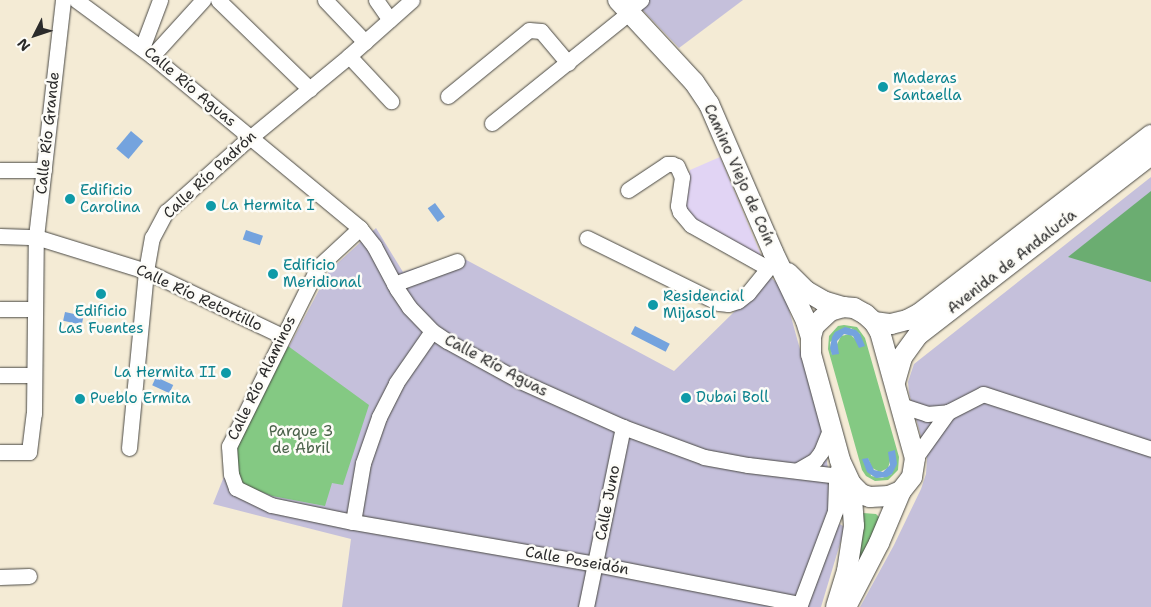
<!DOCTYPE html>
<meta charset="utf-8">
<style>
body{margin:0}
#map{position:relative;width:1151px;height:607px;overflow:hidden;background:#f4ebd5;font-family:"Shantell Sans",sans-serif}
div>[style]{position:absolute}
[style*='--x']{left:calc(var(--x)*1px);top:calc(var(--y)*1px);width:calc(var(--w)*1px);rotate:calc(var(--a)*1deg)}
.built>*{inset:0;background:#e1d4f4}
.industrial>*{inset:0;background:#c5c0db}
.green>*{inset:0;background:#84c983}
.forest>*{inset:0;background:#6bad71}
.water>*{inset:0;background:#74a3de;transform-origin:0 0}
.roads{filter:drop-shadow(0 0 1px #494844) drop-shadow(0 0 1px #494844)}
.street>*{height:15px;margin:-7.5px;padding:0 7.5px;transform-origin:7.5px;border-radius:7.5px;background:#fff}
.secondary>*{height:20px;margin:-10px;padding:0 10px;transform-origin:10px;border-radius:10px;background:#fff}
.dots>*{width:14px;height:14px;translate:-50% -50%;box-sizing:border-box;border:2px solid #fdfcf7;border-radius:50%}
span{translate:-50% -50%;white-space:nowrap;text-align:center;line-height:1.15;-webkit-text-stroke:5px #fdfcf7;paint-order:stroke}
.culture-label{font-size:15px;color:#0d838f}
.left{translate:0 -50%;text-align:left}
.right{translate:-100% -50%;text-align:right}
.street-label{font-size:15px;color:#2b2b2b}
.park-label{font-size:15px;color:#4a624a}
.north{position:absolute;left:10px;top:10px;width:50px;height:50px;-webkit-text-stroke:4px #fdfcf7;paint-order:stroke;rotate:229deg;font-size:14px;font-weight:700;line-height:20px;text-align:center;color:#2b2b2b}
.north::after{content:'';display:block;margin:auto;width:18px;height:22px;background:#2b2b2b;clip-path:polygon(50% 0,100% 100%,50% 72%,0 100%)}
</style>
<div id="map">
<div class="built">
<i style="clip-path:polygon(720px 157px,763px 260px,691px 217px,684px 203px,690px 170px)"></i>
</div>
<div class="industrial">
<i style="clip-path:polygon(633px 0,743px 0,679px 48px)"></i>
<i style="clip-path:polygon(1151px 177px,1151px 607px,860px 607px,894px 545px,921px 489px,926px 474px,927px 458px,909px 393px,908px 382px,914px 364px)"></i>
<i style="clip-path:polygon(376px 228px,403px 272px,457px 255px,674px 371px,735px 311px,749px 301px,769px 276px,783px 288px,823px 432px,832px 498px,827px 517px,845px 527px,821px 607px,342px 607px,351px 539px,213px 504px,235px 449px,329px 271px)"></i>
</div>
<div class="green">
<i style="clip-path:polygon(evenodd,844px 325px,857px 327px,865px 338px,899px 457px,898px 470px,888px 480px,875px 481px,866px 476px,862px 470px,828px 349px,829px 336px,838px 326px,844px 325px,851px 328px,860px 334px,857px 341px,850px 334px,841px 336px,832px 355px,830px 342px,851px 328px,844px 325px,868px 458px,872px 468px,880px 472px,888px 468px,890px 461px,892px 474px,882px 478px,871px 476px,868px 458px)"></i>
<i style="clip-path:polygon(288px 346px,369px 405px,343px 485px,332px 483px,325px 506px,272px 496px,244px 485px,239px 477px,235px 449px)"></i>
<i style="clip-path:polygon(863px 513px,876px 514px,879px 517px,872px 542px,856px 564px,861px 514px)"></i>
</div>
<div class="forest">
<i style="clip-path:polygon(1151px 191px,1151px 282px,1068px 257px)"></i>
</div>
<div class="water">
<i style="left:131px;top:131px;width:16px;height:23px;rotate:40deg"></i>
<i style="left:435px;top:203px;width:17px;height:9px;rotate:54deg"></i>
<i style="left:246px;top:230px;width:18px;height:10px;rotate:19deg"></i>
<i style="left:65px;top:312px;width:19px;height:9px;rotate:12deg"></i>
<i style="left:635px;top:326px;width:39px;height:9px;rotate:27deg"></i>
<i style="clip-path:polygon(845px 327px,856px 330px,860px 334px,865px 346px,859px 348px,853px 336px,844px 334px,837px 341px,839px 354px,832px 355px,830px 348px,832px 337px,835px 332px)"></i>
<i style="left:156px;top:377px;width:19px;height:9px;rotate:25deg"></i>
<i style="clip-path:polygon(895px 450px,897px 464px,892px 474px,887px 477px,876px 478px,867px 472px,862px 459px,868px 458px,874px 470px,883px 472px,890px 465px,888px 452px)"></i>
</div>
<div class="roads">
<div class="street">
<i style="--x:76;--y:0;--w:94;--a:36.4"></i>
<i style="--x:152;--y:56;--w:270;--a:39.6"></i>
<i style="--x:360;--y:228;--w:23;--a:52"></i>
<i style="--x:374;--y:246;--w:49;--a:61.9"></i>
<i style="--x:397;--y:289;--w:22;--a:56"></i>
<i style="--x:409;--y:307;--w:33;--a:46"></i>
<i style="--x:432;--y:331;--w:18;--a:34"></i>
<i style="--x:447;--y:341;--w:83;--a:28.7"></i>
<i style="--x:520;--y:381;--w:113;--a:24.1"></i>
<i style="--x:623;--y:427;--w:86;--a:20.3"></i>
<i style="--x:704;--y:457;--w:45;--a:10.3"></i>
<i style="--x:748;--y:465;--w:100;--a:6.9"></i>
<i style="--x:218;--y:0;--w:128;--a:44.1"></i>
<i style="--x:325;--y:0;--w:58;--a:46.4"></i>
<i style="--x:376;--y:0;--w:24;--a:55"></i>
<i style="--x:627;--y:11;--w:18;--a:-38"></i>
<i style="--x:142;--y:48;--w:51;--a:-69.4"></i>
<i style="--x:152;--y:56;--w:76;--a:-47.7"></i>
<i style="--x:349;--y:56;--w:62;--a:47"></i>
<i style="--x:448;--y:96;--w:104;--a:-39.2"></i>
<i style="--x:529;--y:30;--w:12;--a:5"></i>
<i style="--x:541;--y:31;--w:42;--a:49.8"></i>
<i style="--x:492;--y:123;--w:176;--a:-38.8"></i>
<i style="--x:0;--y:170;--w:44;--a:0"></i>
<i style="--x:628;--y:190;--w:47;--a:-33.7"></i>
<i style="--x:667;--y:164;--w:5;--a:0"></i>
<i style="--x:672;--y:164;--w:5;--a:22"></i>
<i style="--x:677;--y:166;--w:12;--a:66"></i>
<i style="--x:682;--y:177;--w:29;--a:98"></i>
<i style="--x:678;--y:206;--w:6;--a:72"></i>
<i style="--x:680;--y:212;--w:17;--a:50"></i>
<i style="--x:691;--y:225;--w:88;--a:29.2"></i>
<i style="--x:768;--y:268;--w:11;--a:-27"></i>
<i style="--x:360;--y:228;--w:57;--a:137.1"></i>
<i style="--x:318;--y:267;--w:200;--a:116.4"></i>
<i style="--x:229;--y:446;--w:28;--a:86"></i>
<i style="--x:231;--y:474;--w:15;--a:70"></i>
<i style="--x:236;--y:488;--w:39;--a:26"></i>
<i style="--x:271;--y:505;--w:84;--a:11.7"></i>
<i style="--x:353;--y:522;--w:247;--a:9.8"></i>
<i style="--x:596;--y:564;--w:208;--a:11.1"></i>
<i style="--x:0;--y:236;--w:36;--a:2"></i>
<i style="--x:36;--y:237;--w:115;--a:17.2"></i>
<i style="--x:146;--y:271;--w:151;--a:25.5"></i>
<i style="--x:587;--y:238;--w:147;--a:26.2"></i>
<i style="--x:719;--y:303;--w:9;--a:6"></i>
<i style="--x:728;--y:304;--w:10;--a:-17"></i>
<i style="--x:738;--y:301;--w:13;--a:-39"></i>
<i style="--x:748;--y:293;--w:32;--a:-51"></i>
<i style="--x:394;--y:284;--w:67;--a:-20.1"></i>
<i style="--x:0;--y:309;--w:34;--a:0"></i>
<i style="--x:0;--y:375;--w:33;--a:0"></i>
<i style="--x:900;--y:405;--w:28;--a:18"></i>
<i style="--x:927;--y:414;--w:21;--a:-5"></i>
<i style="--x:129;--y:448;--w:178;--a:-84.5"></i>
<i style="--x:146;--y:271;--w:34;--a:-80"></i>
<i style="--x:152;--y:238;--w:30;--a:-62"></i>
<i style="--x:166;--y:212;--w:99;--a:-41.7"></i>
<i style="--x:240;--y:146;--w:141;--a:-39.5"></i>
<i style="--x:349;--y:56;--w:84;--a:-41.6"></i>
<i style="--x:0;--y:452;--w:29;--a:0"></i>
<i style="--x:29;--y:452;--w:38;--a:-83"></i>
<i style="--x:34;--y:414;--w:177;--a:-89.4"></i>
<i style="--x:36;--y:237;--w:239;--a:-83.5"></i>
<i style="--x:915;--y:458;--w:57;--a:-54.3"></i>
<i style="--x:948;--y:412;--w:39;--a:-27"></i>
<i style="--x:983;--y:394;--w:177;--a:18.1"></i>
<i style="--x:798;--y:470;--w:20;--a:-30"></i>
<i style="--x:815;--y:460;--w:10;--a:-53"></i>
<i style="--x:821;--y:452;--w:27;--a:-68"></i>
<i style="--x:353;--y:522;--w:60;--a:-80.4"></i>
<i style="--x:363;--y:463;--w:49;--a:-70.8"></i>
<i style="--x:379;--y:417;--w:38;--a:-63"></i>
<i style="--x:396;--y:383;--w:63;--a:-55.3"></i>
<i style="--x:0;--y:577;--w:29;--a:-2"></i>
<i style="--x:586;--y:607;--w:184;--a:-78.4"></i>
<i style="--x:799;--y:607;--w:103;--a:-69.4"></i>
<i style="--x:835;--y:511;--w:36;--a:-88"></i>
<i style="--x:836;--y:475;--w:9;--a:-72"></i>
</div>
<div class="secondary">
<i style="--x:618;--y:0;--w:112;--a:47.2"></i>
<i style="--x:694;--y:82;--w:27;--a:56"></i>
<i style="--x:709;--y:104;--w:161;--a:66.6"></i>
<i style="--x:773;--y:252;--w:76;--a:64.4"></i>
<i style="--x:806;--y:321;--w:17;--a:73"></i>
<i style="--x:788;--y:273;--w:25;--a:45"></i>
<i style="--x:806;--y:291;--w:20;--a:30"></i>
<i style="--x:823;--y:301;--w:21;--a:17"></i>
<i style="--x:843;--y:307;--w:11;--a:5"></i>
<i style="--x:854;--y:308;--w:13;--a:29"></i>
<i style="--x:865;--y:314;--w:12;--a:42"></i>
<i style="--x:874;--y:322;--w:12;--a:59"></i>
<i style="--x:880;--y:332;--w:131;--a:74.5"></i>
<i style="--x:915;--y:458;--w:19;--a:99"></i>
<i style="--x:912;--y:477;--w:18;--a:128"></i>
<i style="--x:901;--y:491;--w:13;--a:157"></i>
<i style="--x:889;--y:496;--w:19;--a:177"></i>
<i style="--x:870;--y:497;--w:9;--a:-162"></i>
<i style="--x:861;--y:494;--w:14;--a:-135"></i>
<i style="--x:851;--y:484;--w:26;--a:-115"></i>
<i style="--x:840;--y:460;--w:110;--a:-105.3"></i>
<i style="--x:811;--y:354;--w:17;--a:-90"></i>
<i style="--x:811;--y:337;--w:11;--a:-75"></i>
<i style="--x:814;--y:326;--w:22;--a:-43"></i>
<i style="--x:830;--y:311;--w:14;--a:-17"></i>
<i style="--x:874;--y:322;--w:17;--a:7"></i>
<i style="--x:891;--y:324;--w:16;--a:-14"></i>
<i style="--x:907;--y:320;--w:15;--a:-28"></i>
<i style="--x:920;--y:313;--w:292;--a:-37.6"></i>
<i style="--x:895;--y:382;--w:26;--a:-74"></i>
<i style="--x:902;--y:357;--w:27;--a:-54"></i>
<i style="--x:918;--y:335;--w:294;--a:-37.7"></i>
<i style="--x:836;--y:607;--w:38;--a:-73"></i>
<i style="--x:847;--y:571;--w:46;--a:-81.2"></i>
<i style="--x:854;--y:526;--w:42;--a:-94.1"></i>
<i style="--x:846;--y:607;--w:72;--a:-62.7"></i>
<i style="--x:879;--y:543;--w:56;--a:-67.1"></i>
</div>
</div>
<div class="dots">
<i style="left:883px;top:87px;background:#0f9aa8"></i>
<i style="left:70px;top:199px;background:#0f9aa8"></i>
<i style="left:211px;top:206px;background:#0f9aa8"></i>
<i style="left:273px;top:274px;background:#0f9aa8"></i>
<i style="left:101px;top:294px;background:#0f9aa8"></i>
<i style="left:653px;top:305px;background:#0f9aa8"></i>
<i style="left:226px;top:373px;background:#0f9aa8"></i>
<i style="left:686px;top:398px;background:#0f9aa8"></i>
<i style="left:80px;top:399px;background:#0f9aa8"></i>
</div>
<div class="culture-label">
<span class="left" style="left:893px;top:87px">Maderas<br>Santaella</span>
<span class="left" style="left:80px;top:199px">Edificio<br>Carolina</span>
<span class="left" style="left:221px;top:206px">La Hermita I</span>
<span class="left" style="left:283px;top:274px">Edificio<br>Meridional</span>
<span class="left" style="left:663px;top:305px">Residencial<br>Mijasol</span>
<span style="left:101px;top:320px">Edificio<br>Las Fuentes</span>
<span class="right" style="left:216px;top:373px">La Hermita II</span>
<span class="left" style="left:696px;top:398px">Dubai Boll</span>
<span class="left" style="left:90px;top:399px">Pueblo Ermita</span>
</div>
<div class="street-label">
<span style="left:190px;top:87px;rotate:40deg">Calle Río Aguas</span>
<span style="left:48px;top:133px;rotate:-84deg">Calle Río Grande</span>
<span style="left:210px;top:175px;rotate:-43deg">Calle Río Padrón</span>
<span style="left:739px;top:175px;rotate:66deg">Camino Viejo de Coín</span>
<span style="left:1012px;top:262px;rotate:-38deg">Avenida de Andalucía</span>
<span style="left:199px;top:298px;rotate:25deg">Calle Río Retortillo</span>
<span style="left:496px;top:366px;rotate:28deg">Calle Río Aguas</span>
<span style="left:262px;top:378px;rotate:-64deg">Calle Río Alaminos</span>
<span style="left:608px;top:503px;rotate:-79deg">Calle Juno</span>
<span style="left:577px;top:561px;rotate:10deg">Calle Poseidón</span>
</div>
<div class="park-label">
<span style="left:301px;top:440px">Parque 3<br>de Abril</span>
</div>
<div class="north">N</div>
</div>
